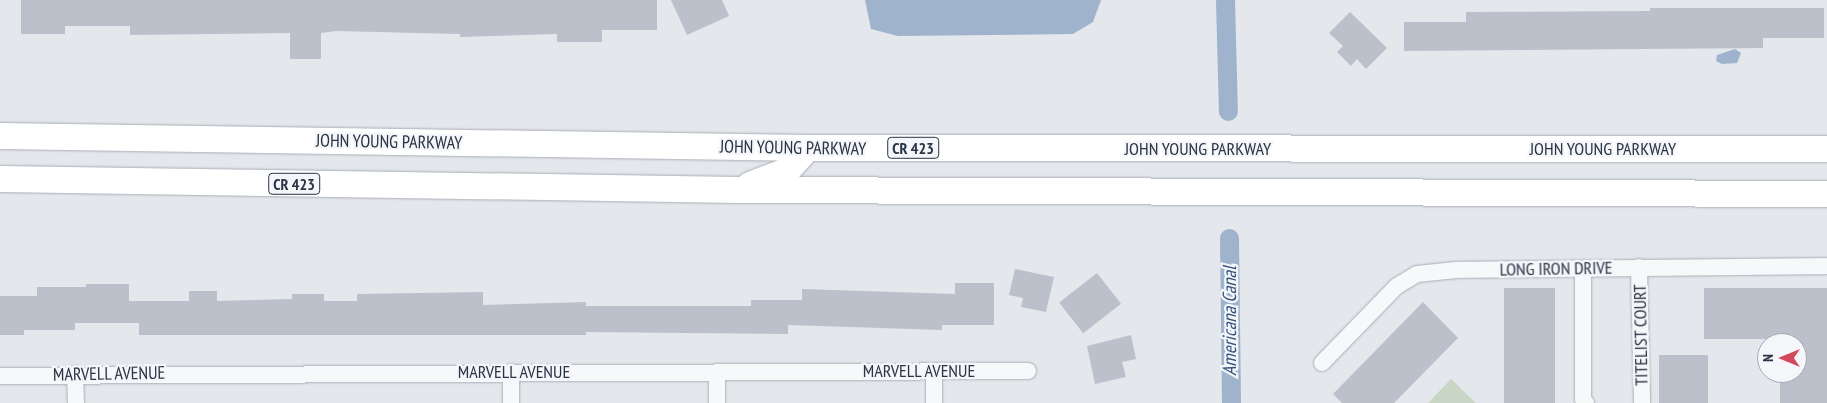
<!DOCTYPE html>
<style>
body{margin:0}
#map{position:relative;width:1827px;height:403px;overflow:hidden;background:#e4e7ec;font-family:"PT Sans Narrow",sans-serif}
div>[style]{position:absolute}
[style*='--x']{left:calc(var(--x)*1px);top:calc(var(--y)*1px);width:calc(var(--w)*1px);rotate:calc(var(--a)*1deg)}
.green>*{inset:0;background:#c9d6c5}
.water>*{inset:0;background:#9fb4cc}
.canal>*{height:19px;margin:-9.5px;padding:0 9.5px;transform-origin:9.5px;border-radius:9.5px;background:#9fb4cc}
.building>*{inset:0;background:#bbc0ca;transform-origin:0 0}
.roads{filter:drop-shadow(0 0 1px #a9aeb7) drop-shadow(0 0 1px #a9aeb7)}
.minor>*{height:16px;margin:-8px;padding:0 8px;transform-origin:8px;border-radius:8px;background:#f7f8fa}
.trunk>*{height:26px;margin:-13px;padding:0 13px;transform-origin:13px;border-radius:13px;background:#fff}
span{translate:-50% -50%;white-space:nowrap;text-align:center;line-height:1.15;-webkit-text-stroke:4.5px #f4f6f9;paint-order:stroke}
.shield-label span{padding:1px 4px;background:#f4f6f9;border:1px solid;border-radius:4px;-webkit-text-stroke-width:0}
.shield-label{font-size:16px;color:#2b3445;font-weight:700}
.street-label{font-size:18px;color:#2b3445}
.water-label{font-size:19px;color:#34527a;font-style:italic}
.north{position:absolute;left:1757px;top:333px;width:50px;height:50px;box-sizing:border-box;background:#f4f6f9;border:1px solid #a4a8b1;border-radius:50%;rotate:270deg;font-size:14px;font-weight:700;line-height:20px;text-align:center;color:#2b3445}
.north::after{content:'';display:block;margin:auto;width:18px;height:22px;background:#d1495b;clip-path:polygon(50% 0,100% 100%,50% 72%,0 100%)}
</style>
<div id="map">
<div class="green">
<i style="clip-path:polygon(1451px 379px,1476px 403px,1428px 403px)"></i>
</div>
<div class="water">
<i style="clip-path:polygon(865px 0,1101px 0,1093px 22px,1073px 34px,898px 36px,871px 29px)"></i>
<i style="clip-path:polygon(1735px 49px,1741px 53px,1737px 63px,1722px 64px,1716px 61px,1717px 55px)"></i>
</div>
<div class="canal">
<i style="--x:1225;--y:0;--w:111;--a:88.5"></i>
<i style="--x:1229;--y:238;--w:165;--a:89.3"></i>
</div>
<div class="building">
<i style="clip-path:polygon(21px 0,657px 0,657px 30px,602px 30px,602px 42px,557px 42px,557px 34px,460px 37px,460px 34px,336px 31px,321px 33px,321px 59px,290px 59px,290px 33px,130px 35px,130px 26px,65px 26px,65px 34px,21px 34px)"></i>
<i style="clip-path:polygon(671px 0,722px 0,729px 16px,687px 35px)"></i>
<i style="clip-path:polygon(1650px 8px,1824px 8px,1824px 38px,1763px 38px,1763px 48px,1404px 51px,1404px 22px,1466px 22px,1466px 12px,1650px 11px)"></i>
<i style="clip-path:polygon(1350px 12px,1387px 48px,1366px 69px,1357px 59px,1351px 66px,1337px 52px,1343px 46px,1329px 33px)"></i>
<i style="clip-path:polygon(1015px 269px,1054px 277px,1046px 312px,1021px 307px,1023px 298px,1009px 295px)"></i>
<i style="left:1097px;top:273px;width:39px;height:48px;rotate:52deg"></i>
<i style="clip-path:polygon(955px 283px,994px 283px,994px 325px,942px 325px,942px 330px,788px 325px,788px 334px,586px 332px,586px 335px,139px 335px,139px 323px,75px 323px,75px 330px,24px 330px,24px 335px,0 335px,0 296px,37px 296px,37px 287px,86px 287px,86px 284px,129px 284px,129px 301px,189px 301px,189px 291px,217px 291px,217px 301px,292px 299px,292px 294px,324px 294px,324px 301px,357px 301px,357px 294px,483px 292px,483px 305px,586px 302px,586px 306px,751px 306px,751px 300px,802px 300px,802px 289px,955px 294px)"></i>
<i style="left:1504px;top:288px;width:51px;height:115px"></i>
<i style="clip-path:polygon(1704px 288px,1827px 288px,1827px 403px,1780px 403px,1780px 373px,1797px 373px,1797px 339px,1704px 339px)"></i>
<i style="clip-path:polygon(1423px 302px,1458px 338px,1394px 403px,1342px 403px,1333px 394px)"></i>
<i style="clip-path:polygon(1131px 335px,1136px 359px,1122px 362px,1126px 377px,1095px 384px,1087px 346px)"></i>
<i style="left:1659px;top:355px;width:49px;height:48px"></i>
</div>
<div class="roads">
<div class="minor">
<i style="--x:1639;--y:267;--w:136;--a:88.7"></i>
<i style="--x:1583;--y:269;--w:130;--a:90"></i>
<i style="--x:1583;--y:399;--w:5;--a:53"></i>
<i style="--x:1322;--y:363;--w:107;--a:-45.8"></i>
<i style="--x:1397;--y:286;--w:23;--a:-31"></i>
<i style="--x:1417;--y:274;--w:39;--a:-6"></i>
<i style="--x:1456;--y:270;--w:371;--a:-0.6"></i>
<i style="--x:934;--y:371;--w:32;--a:90"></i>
<i style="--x:511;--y:372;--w:31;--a:90"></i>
<i style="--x:717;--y:372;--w:31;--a:90"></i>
<i style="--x:75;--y:374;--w:29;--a:88"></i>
<i style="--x:0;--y:376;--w:1028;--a:-0.28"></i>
</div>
<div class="trunk">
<i style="--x:0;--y:136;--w:808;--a:0.85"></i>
<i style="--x:808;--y:148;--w:1019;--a:0.06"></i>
<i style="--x:0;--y:179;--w:738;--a:0.85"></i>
<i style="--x:738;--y:190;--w:1089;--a:0.21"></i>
<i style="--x:750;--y:185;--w:40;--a:-21"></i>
<i style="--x:787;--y:171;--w:31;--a:-48"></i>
</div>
</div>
<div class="shield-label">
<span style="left:913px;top:148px">CR 423</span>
<span style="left:294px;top:184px">CR 423</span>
</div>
<div class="street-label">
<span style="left:389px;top:142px;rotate:1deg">JOHN YOUNG PARKWAY</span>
<span style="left:793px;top:148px;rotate:1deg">JOHN YOUNG PARKWAY</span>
<span style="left:1198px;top:149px">JOHN YOUNG PARKWAY</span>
<span style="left:1603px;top:149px">JOHN YOUNG PARKWAY</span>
<span style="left:1556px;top:269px;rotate:-1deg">LONG IRON DRIVE</span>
<span style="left:1641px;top:335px;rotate:-91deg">TITELIST COURT</span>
<span style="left:919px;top:371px">MARVELL AVENUE</span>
<span style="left:514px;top:372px">MARVELL AVENUE</span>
<span style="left:109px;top:374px;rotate:-1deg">MARVELL AVENUE</span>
</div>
<div class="water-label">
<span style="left:1230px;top:321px;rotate:-90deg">Americana Canal</span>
</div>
<div class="north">N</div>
</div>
